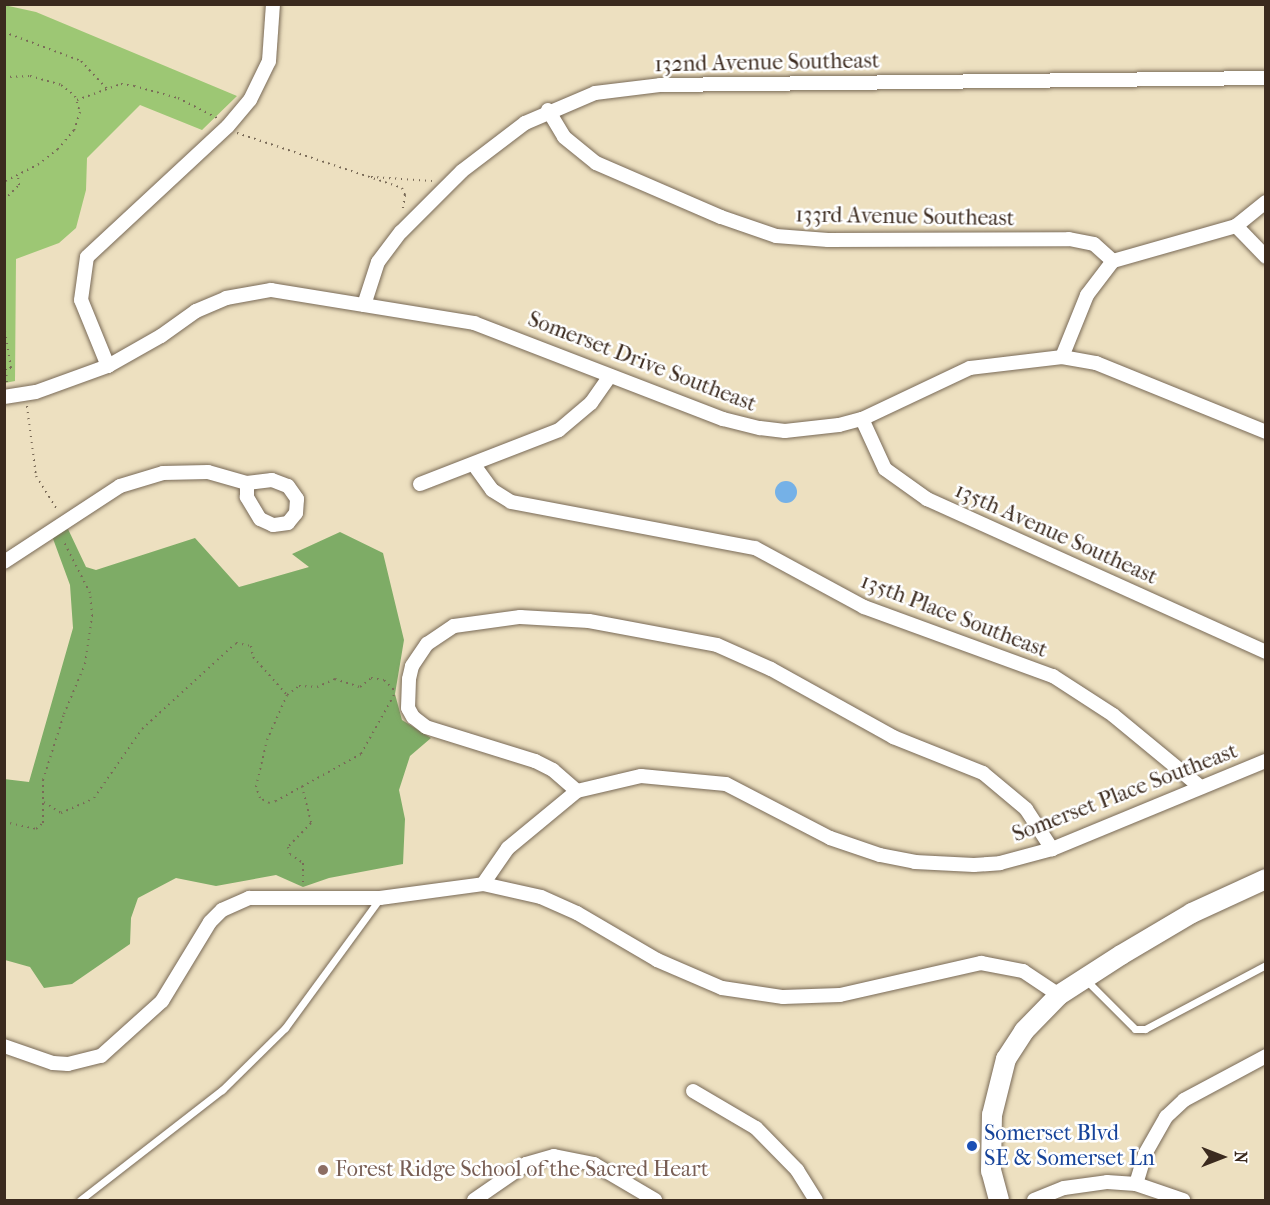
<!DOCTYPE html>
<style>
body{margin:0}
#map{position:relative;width:1270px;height:1205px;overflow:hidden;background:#ede0c0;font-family:"IM FELL French Canon",serif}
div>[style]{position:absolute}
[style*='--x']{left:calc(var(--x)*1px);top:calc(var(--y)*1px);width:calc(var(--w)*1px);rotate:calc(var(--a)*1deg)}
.green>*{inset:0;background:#9dc774}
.forest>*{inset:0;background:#7eac66}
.water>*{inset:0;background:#75b1e7}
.round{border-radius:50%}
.path>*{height:2px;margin-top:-1px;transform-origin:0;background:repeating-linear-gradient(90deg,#796a57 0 1.5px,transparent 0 6px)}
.roads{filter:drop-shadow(0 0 2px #796a57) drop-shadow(0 0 2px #796a57)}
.lane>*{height:7px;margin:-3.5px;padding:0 3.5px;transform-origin:3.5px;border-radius:3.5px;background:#fff}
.street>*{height:14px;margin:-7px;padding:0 7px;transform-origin:7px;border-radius:7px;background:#fff}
.secondary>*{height:20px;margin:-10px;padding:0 10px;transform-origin:10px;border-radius:10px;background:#fff}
.dots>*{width:16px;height:16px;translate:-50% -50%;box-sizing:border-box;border:3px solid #fff;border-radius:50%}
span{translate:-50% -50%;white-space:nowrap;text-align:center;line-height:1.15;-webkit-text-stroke:5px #fff;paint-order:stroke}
.street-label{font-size:22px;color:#3b2a1e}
.transit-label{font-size:22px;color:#164399}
.left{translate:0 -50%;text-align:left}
.education-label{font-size:22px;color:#785e54}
.frame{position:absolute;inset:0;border:6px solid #3b2a1e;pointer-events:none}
.north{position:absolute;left:1192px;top:1127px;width:60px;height:60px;-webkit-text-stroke:4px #fff;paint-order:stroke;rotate:90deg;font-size:16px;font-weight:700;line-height:24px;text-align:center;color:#3b2a1e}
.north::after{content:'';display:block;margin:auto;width:21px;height:27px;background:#3b2a1e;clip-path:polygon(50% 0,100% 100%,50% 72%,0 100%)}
</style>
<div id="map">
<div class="green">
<i style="clip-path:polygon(4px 5px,36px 12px,237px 96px,202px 130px,140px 105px,87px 158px,86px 190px,76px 228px,59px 243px,16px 259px,15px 381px,5px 383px)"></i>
</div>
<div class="forest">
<i style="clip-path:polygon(68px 529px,86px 567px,96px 570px,195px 538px,239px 587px,309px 567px,292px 554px,340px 532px,383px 553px,404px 640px,395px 694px,402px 720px,431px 738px,410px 756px,399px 790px,405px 819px,403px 864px,329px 878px,303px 887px,276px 875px,216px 886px,176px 878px,138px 898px,131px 918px,130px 944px,72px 984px,44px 988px,30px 967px,5px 960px,4px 779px,29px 782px,73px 628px,70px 585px,52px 536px)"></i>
</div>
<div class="water">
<i class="round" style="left:775px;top:481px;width:22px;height:22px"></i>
</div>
<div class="path">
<i style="--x:4;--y:32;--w:82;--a:20.6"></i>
<i style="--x:81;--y:61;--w:40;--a:47"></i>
<i style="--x:4;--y:77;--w:26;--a:-2"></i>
<i style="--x:30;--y:76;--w:32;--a:16"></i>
<i style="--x:61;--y:85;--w:18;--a:38"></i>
<i style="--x:75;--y:96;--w:17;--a:73"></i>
<i style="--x:80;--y:112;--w:19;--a:108"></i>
<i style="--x:74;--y:130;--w:25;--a:130"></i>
<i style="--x:58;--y:149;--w:24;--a:142"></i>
<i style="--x:39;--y:164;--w:39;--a:153"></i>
<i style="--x:77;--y:100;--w:47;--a:-20"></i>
<i style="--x:121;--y:84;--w:13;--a:9"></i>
<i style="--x:134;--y:86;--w:46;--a:15.3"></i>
<i style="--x:178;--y:98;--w:46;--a:27.1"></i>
<i style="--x:237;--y:133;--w:174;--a:18.4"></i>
<i style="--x:402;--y:188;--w:8;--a:67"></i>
<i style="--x:405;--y:195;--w:18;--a:99"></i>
<i style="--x:371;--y:177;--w:61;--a:3.8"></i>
<i style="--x:4;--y:200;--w:21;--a:-45"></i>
<i style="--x:19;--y:185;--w:8;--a:-97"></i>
<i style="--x:4;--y:325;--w:44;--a:80.8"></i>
<i style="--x:11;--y:368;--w:5;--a:169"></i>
<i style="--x:6;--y:369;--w:14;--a:86"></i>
<i style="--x:27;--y:406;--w:71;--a:82.7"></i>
<i style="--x:36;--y:476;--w:41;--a:57.8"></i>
<i style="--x:394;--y:695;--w:68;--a:119.2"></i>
<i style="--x:361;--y:754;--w:97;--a:151.1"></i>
<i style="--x:276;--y:801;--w:7;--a:164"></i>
<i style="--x:269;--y:803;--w:10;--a:-151"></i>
<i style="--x:260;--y:798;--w:12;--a:-110"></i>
<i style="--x:256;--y:787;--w:48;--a:-76.8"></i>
<i style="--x:267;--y:740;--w:49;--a:-66"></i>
<i style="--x:287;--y:695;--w:15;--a:-37"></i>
<i style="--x:299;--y:686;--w:18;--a:3"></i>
<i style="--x:317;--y:687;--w:20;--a:-24"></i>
<i style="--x:335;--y:679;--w:26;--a:18"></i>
<i style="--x:360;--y:687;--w:14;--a:-39"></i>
<i style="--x:371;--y:678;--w:13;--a:9"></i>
<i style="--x:384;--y:680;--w:16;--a:45"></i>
<i style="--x:302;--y:786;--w:38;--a:76"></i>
<i style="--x:311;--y:823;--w:33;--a:134"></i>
<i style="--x:288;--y:847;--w:7;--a:74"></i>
<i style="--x:290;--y:854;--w:16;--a:35"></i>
<i style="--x:303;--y:863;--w:23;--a:90"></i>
<i style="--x:44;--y:802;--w:20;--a:33"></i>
<i style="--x:61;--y:813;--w:36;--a:-24"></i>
<i style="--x:94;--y:798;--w:84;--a:-55.2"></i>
<i style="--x:142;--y:729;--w:127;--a:-42.5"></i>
<i style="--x:236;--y:643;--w:15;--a:11"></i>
<i style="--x:251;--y:646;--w:11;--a:80"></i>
<i style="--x:253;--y:657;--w:51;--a:48.2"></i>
<i style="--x:4;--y:822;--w:33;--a:12"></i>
<i style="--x:36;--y:829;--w:9;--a:-41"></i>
<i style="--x:43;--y:823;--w:43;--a:-90"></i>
<i style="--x:43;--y:780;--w:69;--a:-72.3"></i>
<i style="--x:64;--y:714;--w:54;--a:-67.2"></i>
<i style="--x:85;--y:664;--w:49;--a:-81.7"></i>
<i style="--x:92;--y:616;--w:23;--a:-95"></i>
<i style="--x:90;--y:593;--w:59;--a:-117"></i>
</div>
<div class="roads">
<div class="lane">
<i style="--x:1086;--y:980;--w:69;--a:45"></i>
<i style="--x:1135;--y:1029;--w:10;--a:0"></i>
<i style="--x:1145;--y:1029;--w:137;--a:-27.9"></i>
<i style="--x:80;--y:1200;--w:180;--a:-37.8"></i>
<i style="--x:222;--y:1090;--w:88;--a:-44.5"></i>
<i style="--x:285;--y:1028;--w:161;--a:-53.8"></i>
</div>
<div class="street">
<i style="--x:548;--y:110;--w:31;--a:59"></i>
<i style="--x:564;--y:137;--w:41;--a:39.1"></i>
<i style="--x:596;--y:163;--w:136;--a:23.4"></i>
<i style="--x:721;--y:217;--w:58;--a:19.1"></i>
<i style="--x:776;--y:236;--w:52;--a:4.4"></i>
<i style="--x:828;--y:240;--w:241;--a:-0.2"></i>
<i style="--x:1069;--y:239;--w:25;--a:11"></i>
<i style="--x:1094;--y:244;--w:25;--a:42"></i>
<i style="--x:1236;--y:226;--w:43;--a:45.9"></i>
<i style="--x:364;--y:305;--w:45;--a:-72"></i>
<i style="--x:378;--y:262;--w:38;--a:-53"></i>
<i style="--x:401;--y:232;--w:86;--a:-45"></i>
<i style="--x:462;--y:171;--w:79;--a:-37.3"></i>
<i style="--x:525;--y:123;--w:76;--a:-23.2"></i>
<i style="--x:595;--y:93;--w:65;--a:-7"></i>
<i style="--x:660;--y:85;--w:606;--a:-0.66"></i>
<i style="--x:1062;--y:357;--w:67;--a:-68"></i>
<i style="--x:1087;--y:295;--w:43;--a:-52.6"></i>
<i style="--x:1113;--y:261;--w:128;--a:-15.9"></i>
<i style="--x:1236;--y:226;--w:38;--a:-39"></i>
<i style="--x:108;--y:366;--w:71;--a:-112.2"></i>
<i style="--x:81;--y:300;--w:43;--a:-82.1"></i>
<i style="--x:87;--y:257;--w:192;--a:-42.9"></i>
<i style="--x:228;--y:126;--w:34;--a:-50"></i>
<i style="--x:250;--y:100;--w:43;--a:-64"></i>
<i style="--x:269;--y:61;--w:57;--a:-86"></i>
<i style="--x:4;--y:397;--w:32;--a:-9"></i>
<i style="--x:36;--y:392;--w:77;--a:-19.9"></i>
<i style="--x:108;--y:366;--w:61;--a:-29.5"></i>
<i style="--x:161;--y:336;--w:43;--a:-35.5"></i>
<i style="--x:196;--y:311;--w:33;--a:-23"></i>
<i style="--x:226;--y:298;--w:46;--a:-10.1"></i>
<i style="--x:271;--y:290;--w:206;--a:9.2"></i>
<i style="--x:474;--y:323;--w:267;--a:21.1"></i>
<i style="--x:723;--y:419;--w:38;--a:14"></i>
<i style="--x:760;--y:428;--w:25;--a:7"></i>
<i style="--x:785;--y:431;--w:54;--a:-6.3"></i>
<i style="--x:839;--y:425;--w:24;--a:-15"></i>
<i style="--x:862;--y:419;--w:119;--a:-25.3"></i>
<i style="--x:970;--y:368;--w:93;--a:-6.8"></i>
<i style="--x:1062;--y:357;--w:35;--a:10"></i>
<i style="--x:1096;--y:363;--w:183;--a:22.1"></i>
<i style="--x:862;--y:419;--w:55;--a:65.3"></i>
<i style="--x:885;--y:469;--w:52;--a:35.5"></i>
<i style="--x:927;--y:499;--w:372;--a:24.3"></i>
<i style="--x:474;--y:465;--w:31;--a:54"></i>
<i style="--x:492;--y:490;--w:22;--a:32"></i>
<i style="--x:511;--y:502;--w:248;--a:10.7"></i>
<i style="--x:755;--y:548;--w:124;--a:28.4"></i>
<i style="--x:864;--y:607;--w:201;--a:20.1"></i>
<i style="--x:1053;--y:676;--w:72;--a:33"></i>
<i style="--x:1113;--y:715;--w:112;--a:39.5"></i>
<i style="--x:420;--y:484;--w:149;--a:-21.2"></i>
<i style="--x:559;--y:430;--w:42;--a:-40.2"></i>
<i style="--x:591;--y:403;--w:33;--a:-55"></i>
<i style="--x:4;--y:562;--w:139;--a:-33.2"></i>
<i style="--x:120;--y:486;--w:45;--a:-16.8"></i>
<i style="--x:163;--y:473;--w:45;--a:-1.3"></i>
<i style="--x:208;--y:472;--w:41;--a:15.8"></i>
<i style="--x:247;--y:483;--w:25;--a:-7"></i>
<i style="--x:272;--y:480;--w:17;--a:21"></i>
<i style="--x:288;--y:486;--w:16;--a:55"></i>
<i style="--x:297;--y:499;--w:14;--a:94"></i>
<i style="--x:296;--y:513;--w:13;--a:129"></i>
<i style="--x:288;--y:523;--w:15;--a:172"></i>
<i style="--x:273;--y:525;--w:14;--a:-155"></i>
<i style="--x:260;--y:519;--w:26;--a:-121"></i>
<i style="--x:247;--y:497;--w:14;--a:-90"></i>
<i style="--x:577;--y:791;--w:32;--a:-139"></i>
<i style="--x:553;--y:770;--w:20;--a:-153"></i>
<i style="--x:535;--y:761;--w:114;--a:-162.7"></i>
<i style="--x:426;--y:727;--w:16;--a:-142"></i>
<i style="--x:413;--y:717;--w:10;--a:-119"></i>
<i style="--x:408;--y:708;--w:29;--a:-88"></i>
<i style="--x:409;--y:679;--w:13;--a:-77"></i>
<i style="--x:412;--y:666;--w:27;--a:-56"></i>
<i style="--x:427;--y:644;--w:32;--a:-34"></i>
<i style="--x:454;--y:626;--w:67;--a:-7.8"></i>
<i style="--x:520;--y:617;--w:69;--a:3.3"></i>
<i style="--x:589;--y:621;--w:130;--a:10.6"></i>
<i style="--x:717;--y:645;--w:59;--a:24"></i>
<i style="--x:771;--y:669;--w:140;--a:29.1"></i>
<i style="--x:893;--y:737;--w:97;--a:21.8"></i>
<i style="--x:983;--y:773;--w:56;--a:39.9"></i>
<i style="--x:1026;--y:809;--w:48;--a:57"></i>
<i style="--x:483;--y:884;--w:44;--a:-55.2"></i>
<i style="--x:508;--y:848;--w:89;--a:-39.6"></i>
<i style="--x:577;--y:791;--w:66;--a:-13.2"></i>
<i style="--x:641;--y:776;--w:85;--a:5.4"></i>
<i style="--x:726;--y:784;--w:117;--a:27.4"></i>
<i style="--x:830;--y:838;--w:53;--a:18.8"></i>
<i style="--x:880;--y:855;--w:36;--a:11"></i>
<i style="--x:915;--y:862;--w:59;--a:2.9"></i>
<i style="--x:974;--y:865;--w:26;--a:-4"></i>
<i style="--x:1000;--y:863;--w:54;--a:-15.1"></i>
<i style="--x:1052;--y:849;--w:231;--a:-22.4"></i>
<i style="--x:4;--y:1046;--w:52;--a:19.1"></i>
<i style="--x:53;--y:1063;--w:15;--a:4"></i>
<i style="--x:68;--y:1064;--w:34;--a:-14"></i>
<i style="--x:101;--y:1056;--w:82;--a:-42"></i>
<i style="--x:162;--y:1001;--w:92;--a:-58.7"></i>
<i style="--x:210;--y:922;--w:17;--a:-45"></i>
<i style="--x:222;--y:910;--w:30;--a:-24"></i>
<i style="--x:249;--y:898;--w:131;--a:0"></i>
<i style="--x:380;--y:898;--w:104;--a:-7.7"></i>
<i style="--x:483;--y:884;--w:59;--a:12.6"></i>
<i style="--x:541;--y:897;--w:39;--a:24"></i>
<i style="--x:577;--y:913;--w:93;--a:30.4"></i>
<i style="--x:657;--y:960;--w:71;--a:23.3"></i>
<i style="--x:722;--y:988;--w:62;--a:8.4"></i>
<i style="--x:783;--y:997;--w:57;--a:-2"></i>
<i style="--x:840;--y:995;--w:145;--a:-12.8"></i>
<i style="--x:981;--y:963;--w:43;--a:10.8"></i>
<i style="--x:1023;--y:971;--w:43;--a:33.7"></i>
<i style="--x:693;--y:1091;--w:73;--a:30.4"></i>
<i style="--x:756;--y:1128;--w:59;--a:45.7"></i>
<i style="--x:797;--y:1170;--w:36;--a:58"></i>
<i style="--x:1136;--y:1184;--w:31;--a:-73"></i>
<i style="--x:1145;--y:1154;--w:43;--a:-60.4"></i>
<i style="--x:1166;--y:1117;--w:25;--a:-43"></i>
<i style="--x:1184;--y:1100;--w:93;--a:-28.2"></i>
<i style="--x:474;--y:1200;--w:63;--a:-34.7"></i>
<i style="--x:526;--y:1164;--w:29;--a:-16"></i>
<i style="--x:554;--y:1156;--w:41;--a:11.3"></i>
<i style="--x:594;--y:1164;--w:71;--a:30.5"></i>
<i style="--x:1034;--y:1200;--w:32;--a:-22"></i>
<i style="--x:1064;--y:1188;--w:43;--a:-7.9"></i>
<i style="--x:1107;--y:1182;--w:29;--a:4"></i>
<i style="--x:1136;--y:1184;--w:50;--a:18.8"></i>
</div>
<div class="secondary">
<i style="--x:999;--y:1200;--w:30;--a:-105"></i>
<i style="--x:991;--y:1171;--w:56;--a:-89"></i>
<i style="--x:992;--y:1115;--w:58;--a:-76"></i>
<i style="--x:1006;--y:1059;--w:33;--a:-57"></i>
<i style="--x:1024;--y:1031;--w:50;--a:-45.8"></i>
<i style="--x:1059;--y:995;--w:74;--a:-32.8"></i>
<i style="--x:1121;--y:955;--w:82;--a:-30.6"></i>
<i style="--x:1192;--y:913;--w:81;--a:-24.7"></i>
</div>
</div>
<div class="dots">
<i style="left:972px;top:1146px;background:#1a4fb4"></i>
<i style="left:323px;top:1170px;background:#8d6e63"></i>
</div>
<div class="street-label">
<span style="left:767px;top:63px;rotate:-1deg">132nd Avenue Southeast</span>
<span style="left:905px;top:217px;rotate:1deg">133rd Avenue Southeast</span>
<span style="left:642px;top:362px;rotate:21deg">Somerset Drive Southeast</span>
<span style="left:1056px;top:534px;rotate:24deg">135th Avenue Southeast</span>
<span style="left:954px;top:616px;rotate:21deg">135th Place Southeast</span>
<span style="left:1125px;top:793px;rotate:-21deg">Somerset Place Southeast</span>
</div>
<div class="transit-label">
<span class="left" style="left:984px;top:1146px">Somerset Blvd<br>SE &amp; Somerset Ln</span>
</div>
<div class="education-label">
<span class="left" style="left:335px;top:1170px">Forest Ridge School of the Sacred Heart</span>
</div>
<div class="frame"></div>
<div class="north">N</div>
</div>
